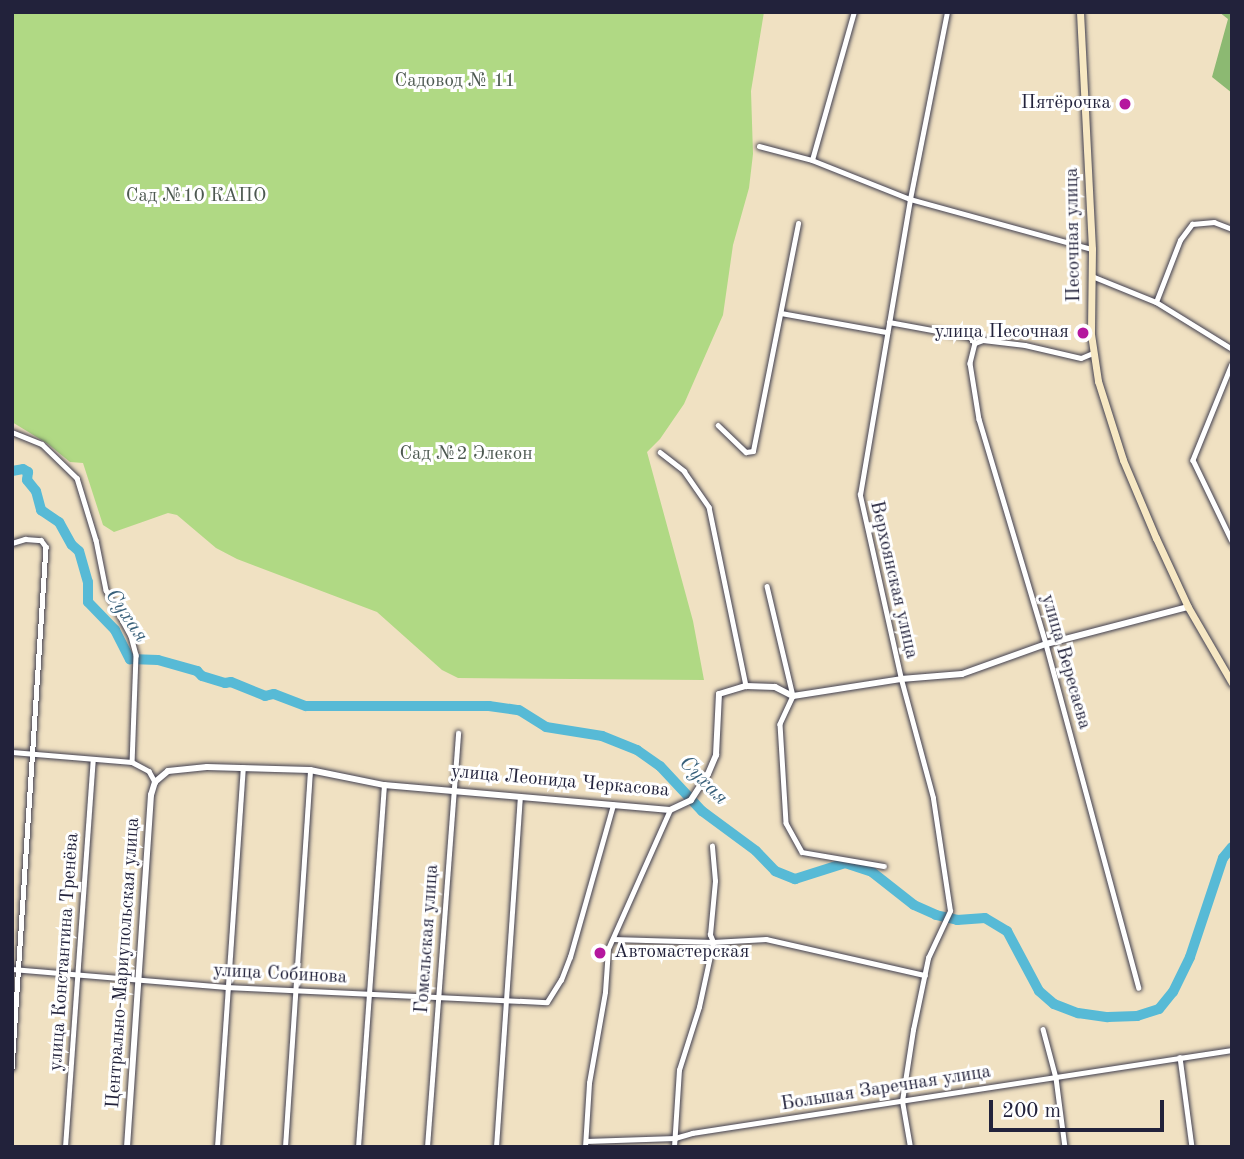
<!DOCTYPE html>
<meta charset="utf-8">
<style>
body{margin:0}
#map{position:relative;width:1244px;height:1159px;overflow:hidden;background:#f0e1c2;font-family:"Old Standard TT",serif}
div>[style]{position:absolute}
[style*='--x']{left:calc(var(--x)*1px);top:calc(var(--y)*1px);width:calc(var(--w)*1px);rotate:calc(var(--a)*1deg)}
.green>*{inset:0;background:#b0d984}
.forest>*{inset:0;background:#8cb972}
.river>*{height:10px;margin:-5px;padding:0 5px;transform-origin:5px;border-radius:5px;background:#57bad6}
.roads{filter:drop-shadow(0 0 2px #413f4f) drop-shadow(0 0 2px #413f4f)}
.minor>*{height:4.5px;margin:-2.25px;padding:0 2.25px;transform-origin:2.25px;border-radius:2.25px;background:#fff}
.tertiary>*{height:6px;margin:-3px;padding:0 3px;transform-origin:3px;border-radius:3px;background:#fff}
.secondary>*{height:7px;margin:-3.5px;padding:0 3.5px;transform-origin:3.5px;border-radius:3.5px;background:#f7e8c3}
.dots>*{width:19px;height:19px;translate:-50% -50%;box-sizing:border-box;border:4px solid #fff;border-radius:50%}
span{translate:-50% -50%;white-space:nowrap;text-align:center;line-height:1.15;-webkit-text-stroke:6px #fff;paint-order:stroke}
.park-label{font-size:19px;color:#4d5951}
.poi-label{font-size:19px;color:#22223b}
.right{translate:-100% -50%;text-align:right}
.left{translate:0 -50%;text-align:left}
.street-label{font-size:19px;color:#22223b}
.water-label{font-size:21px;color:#375f79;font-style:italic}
.frame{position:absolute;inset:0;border:14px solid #22223b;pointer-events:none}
.scale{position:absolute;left:989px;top:1100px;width:175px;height:32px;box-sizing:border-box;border:4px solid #22223b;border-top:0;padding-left:9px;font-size:21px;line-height:24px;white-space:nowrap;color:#22223b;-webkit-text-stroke:5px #fff;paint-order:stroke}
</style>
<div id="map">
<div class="green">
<i style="clip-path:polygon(12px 12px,764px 12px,751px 91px,753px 154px,749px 188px,733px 245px,723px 315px,684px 404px,660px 439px,647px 452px,693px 621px,704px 680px,458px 678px,442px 670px,377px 612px,237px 559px,216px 548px,177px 515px,168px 513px,114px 532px,103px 525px,83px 463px,70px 462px,48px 444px,12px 422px)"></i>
</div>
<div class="forest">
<i style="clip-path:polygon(1219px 12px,1232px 12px,1232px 93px,1212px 77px,1228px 19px)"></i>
</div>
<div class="river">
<i style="--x:12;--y:471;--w:11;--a:-10"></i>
<i style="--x:23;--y:469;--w:6;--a:31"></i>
<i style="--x:28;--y:472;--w:8;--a:97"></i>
<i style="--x:27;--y:480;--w:14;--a:51"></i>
<i style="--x:36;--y:491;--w:20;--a:75"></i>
<i style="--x:41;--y:510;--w:22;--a:34"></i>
<i style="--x:59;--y:522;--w:26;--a:61"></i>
<i style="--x:72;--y:545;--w:9;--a:41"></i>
<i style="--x:79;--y:551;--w:32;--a:74"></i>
<i style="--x:88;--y:582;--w:20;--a:90"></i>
<i style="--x:88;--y:602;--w:39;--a:46"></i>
<i style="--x:115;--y:630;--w:33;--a:63"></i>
<i style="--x:130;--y:659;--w:28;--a:2"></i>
<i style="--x:158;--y:660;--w:41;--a:15.8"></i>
<i style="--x:197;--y:671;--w:7;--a:45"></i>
<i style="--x:202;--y:676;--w:24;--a:17"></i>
<i style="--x:225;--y:683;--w:6;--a:-9"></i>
<i style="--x:231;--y:682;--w:37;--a:22"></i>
<i style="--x:265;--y:696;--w:9;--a:-13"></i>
<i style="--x:274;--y:694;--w:34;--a:21"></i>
<i style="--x:306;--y:706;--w:183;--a:0"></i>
<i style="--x:489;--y:706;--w:30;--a:8"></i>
<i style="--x:519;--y:710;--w:32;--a:32"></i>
<i style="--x:546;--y:727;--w:57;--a:9.1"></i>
<i style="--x:602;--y:736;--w:38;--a:22"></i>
<i style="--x:637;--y:750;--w:28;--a:35"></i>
<i style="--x:660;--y:766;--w:62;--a:47"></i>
<i style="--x:702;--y:811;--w:67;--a:36.5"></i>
<i style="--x:756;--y:851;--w:28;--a:46"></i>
<i style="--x:775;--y:871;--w:22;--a:22"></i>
<i style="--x:795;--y:879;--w:52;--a:-17.7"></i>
<i style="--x:845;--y:863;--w:28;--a:18"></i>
<i style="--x:872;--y:872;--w:53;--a:38.2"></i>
<i style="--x:914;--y:905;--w:24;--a:24"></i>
<i style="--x:936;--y:915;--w:22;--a:13"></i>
<i style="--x:957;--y:920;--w:28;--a:-4"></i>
<i style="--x:985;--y:918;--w:26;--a:31"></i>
<i style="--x:1007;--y:931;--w:68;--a:61.9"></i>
<i style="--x:1039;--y:991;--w:20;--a:41"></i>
<i style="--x:1054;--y:1004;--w:26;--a:21"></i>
<i style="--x:1078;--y:1013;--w:30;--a:8"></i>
<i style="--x:1108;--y:1017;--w:29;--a:-2"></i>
<i style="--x:1137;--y:1016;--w:23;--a:-18"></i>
<i style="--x:1159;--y:1009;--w:22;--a:-51"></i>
<i style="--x:1173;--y:992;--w:39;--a:-64"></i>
<i style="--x:1190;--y:957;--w:104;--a:-71.6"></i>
<i style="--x:1223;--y:858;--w:14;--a:-51"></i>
</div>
<div class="roads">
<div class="minor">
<i style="--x:759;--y:146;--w:55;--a:14.8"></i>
<i style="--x:812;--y:160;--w:105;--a:21.7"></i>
<i style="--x:910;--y:199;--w:189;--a:15.4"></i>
<i style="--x:812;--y:160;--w:154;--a:-74.2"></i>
<i style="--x:1092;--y:276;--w:69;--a:22.1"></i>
<i style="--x:1156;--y:302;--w:89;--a:31.7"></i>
<i style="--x:1156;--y:302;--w:66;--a:-68.8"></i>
<i style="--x:1180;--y:240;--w:20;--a:-53"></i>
<i style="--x:1192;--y:224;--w:22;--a:-5"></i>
<i style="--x:1214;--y:222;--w:19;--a:21"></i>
<i style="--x:781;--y:313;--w:108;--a:10.2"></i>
<i style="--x:889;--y:322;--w:82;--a:10.5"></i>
<i style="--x:970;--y:337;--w:8;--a:50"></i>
<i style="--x:975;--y:343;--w:9;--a:-21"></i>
<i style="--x:983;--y:340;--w:42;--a:6.8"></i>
<i style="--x:1025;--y:345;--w:57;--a:13.1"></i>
<i style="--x:1081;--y:358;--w:13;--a:-23"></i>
<i style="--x:975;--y:343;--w:21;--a:104"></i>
<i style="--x:970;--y:363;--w:57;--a:80.9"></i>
<i style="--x:979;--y:419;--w:235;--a:73.4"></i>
<i style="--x:1046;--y:644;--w:356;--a:74.9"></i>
<i style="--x:1232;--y:364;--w:104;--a:112.1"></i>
<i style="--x:1193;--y:460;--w:90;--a:64.3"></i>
<i style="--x:718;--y:425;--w:39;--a:44"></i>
<i style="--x:746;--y:452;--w:7;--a:-8"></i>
<i style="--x:753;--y:451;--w:232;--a:-78.8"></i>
<i style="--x:12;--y:432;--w:32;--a:22"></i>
<i style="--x:42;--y:444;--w:49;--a:44.2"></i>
<i style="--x:77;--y:478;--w:65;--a:73"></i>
<i style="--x:96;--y:540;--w:51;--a:78.7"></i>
<i style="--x:106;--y:590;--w:52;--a:61.5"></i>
<i style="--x:131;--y:636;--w:20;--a:75"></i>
<i style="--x:136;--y:655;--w:107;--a:92.1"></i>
<i style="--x:660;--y:452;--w:31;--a:38"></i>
<i style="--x:684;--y:471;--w:44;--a:55.2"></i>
<i style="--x:709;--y:507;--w:183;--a:78.3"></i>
<i style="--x:12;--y:543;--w:14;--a:-17"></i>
<i style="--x:25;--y:539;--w:16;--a:4"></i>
<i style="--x:41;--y:540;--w:9;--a:54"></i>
<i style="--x:46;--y:547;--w:522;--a:93.73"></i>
<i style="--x:767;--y:586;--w:113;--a:76.7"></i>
<i style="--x:793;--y:696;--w:31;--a:115"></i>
<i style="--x:780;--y:724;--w:99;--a:86.5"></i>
<i style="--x:786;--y:823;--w:33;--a:61"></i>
<i style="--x:802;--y:852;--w:83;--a:9.7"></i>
<i style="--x:12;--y:752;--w:120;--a:4.8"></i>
<i style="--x:132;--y:762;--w:19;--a:28"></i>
<i style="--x:149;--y:771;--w:13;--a:61"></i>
<i style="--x:613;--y:939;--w:100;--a:1.7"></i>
<i style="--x:713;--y:942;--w:53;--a:-3.2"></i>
<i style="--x:766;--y:939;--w:163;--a:12.8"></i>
<i style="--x:12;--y:969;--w:215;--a:4.8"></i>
<i style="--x:226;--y:987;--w:321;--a:2.7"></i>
<i style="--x:547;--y:1002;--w:26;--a:-58"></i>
<i style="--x:561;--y:980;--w:25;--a:-69"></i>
<i style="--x:570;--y:957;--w:158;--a:-74.2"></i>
<i style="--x:1043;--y:1029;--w:51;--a:75.1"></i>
<i style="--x:1056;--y:1078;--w:70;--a:82.6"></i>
<i style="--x:1180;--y:1057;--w:91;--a:82.4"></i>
<i style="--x:586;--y:1141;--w:89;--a:-1.9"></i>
<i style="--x:675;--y:1138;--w:18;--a:-16"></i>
<i style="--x:692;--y:1133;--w:546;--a:-8.74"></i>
<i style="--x:65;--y:1147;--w:388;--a:-85.9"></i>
<i style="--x:217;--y:1147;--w:380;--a:-86.1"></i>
<i style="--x:285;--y:1147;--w:378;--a:-86.2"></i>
<i style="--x:358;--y:1147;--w:363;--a:-85.9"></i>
<i style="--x:427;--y:1147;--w:415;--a:-85.7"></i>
<i style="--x:496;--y:1147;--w:351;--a:-86.1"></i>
<i style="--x:585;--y:1147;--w:64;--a:-86.4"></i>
<i style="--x:589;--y:1083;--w:92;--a:-80"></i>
<i style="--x:605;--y:992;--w:43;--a:-86"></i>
<i style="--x:608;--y:949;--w:152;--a:-66"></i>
<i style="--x:674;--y:1147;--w:77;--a:-86.3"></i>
<i style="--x:679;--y:1070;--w:66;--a:-72.4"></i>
<i style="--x:699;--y:1007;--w:66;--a:-77.8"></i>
<i style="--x:713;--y:942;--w:8;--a:-113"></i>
<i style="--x:710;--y:935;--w:54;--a:-84.7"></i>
<i style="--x:715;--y:881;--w:35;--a:-95"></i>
<i style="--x:910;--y:1147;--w:47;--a:-99.9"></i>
<i style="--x:902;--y:1101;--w:72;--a:-81.2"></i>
<i style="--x:913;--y:1030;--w:74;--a:-78.2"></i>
<i style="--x:928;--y:958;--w:52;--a:-64.9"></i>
<i style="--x:950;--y:911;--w:114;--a:-98.6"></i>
<i style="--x:933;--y:798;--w:123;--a:-105.1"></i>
<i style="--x:901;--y:679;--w:189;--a:-102.6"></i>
<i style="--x:860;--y:495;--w:300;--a:-80.4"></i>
<i style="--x:910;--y:199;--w:191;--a:-78.8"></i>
</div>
<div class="tertiary">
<i style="--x:127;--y:1147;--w:353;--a:-86.1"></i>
<i style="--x:151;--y:795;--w:14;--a:-73"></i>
<i style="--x:155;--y:782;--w:17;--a:-40"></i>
<i style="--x:168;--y:771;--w:39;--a:-6"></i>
<i style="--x:207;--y:767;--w:103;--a:1.7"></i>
<i style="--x:310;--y:770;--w:76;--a:11.5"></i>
<i style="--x:384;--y:785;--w:287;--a:5"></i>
<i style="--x:670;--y:810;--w:23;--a:-25"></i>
<i style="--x:691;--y:800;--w:31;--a:-57"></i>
<i style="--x:708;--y:774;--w:21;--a:-67"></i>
<i style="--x:716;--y:755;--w:61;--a:-87.2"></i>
<i style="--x:719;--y:694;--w:28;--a:-17"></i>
<i style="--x:746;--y:686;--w:29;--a:2"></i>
<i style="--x:775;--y:687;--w:20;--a:27"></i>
<i style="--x:793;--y:696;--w:109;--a:-8.9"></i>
<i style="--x:901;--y:679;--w:61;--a:-4.7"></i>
<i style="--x:962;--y:674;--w:89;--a:-19.7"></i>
<i style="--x:1046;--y:644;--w:147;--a:-14.6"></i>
</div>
<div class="secondary">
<i style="--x:1080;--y:12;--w:237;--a:87.1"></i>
<i style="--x:1092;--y:249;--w:85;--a:90.7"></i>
<i style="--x:1091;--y:334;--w:48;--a:81.5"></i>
<i style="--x:1098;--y:381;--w:83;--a:72.4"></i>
<i style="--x:1123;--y:460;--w:85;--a:67.1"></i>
<i style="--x:1156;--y:538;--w:76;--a:65.1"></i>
<i style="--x:1188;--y:607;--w:88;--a:59.9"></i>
</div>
</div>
<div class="dots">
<i style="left:1125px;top:104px;background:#b5179e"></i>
<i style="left:1083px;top:333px;background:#b5179e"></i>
<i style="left:600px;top:953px;background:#b5179e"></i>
</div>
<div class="park-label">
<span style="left:455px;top:82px">Садовод № 11</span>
<span style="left:196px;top:197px">Сад №10 КАПО</span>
<span style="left:466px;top:455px">Сад №2 Элекон</span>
</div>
<div class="poi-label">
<span class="right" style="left:1111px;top:104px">Пятёрочка</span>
<span class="right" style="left:1069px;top:333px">улица Песочная</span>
<span class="left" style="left:614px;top:953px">Автомастерская</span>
</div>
<div class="street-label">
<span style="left:1074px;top:235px;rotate:-91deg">Песочная улица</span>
<span style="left:893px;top:580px;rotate:77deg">Верхоянская улица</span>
<span style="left:1065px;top:662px;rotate:74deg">улица Вересаева</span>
<span style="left:560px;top:782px;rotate:5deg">улица Леонида Черкасова</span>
<span style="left:428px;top:939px;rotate:-86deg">Гомельская улица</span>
<span style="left:65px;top:952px;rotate:-86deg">улица Константина Тренёва</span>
<span style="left:124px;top:963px;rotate:-86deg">Центрально-Мариупольская улица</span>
<span style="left:280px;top:975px;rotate:3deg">улица Собинова</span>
<span style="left:886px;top:1089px;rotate:-9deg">Большая Заречная улица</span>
</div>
<div class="water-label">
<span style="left:126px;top:616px;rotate:56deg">Сухая</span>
<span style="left:703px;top:781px;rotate:45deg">Сухая</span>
</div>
<div class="frame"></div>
<div class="scale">200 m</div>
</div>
